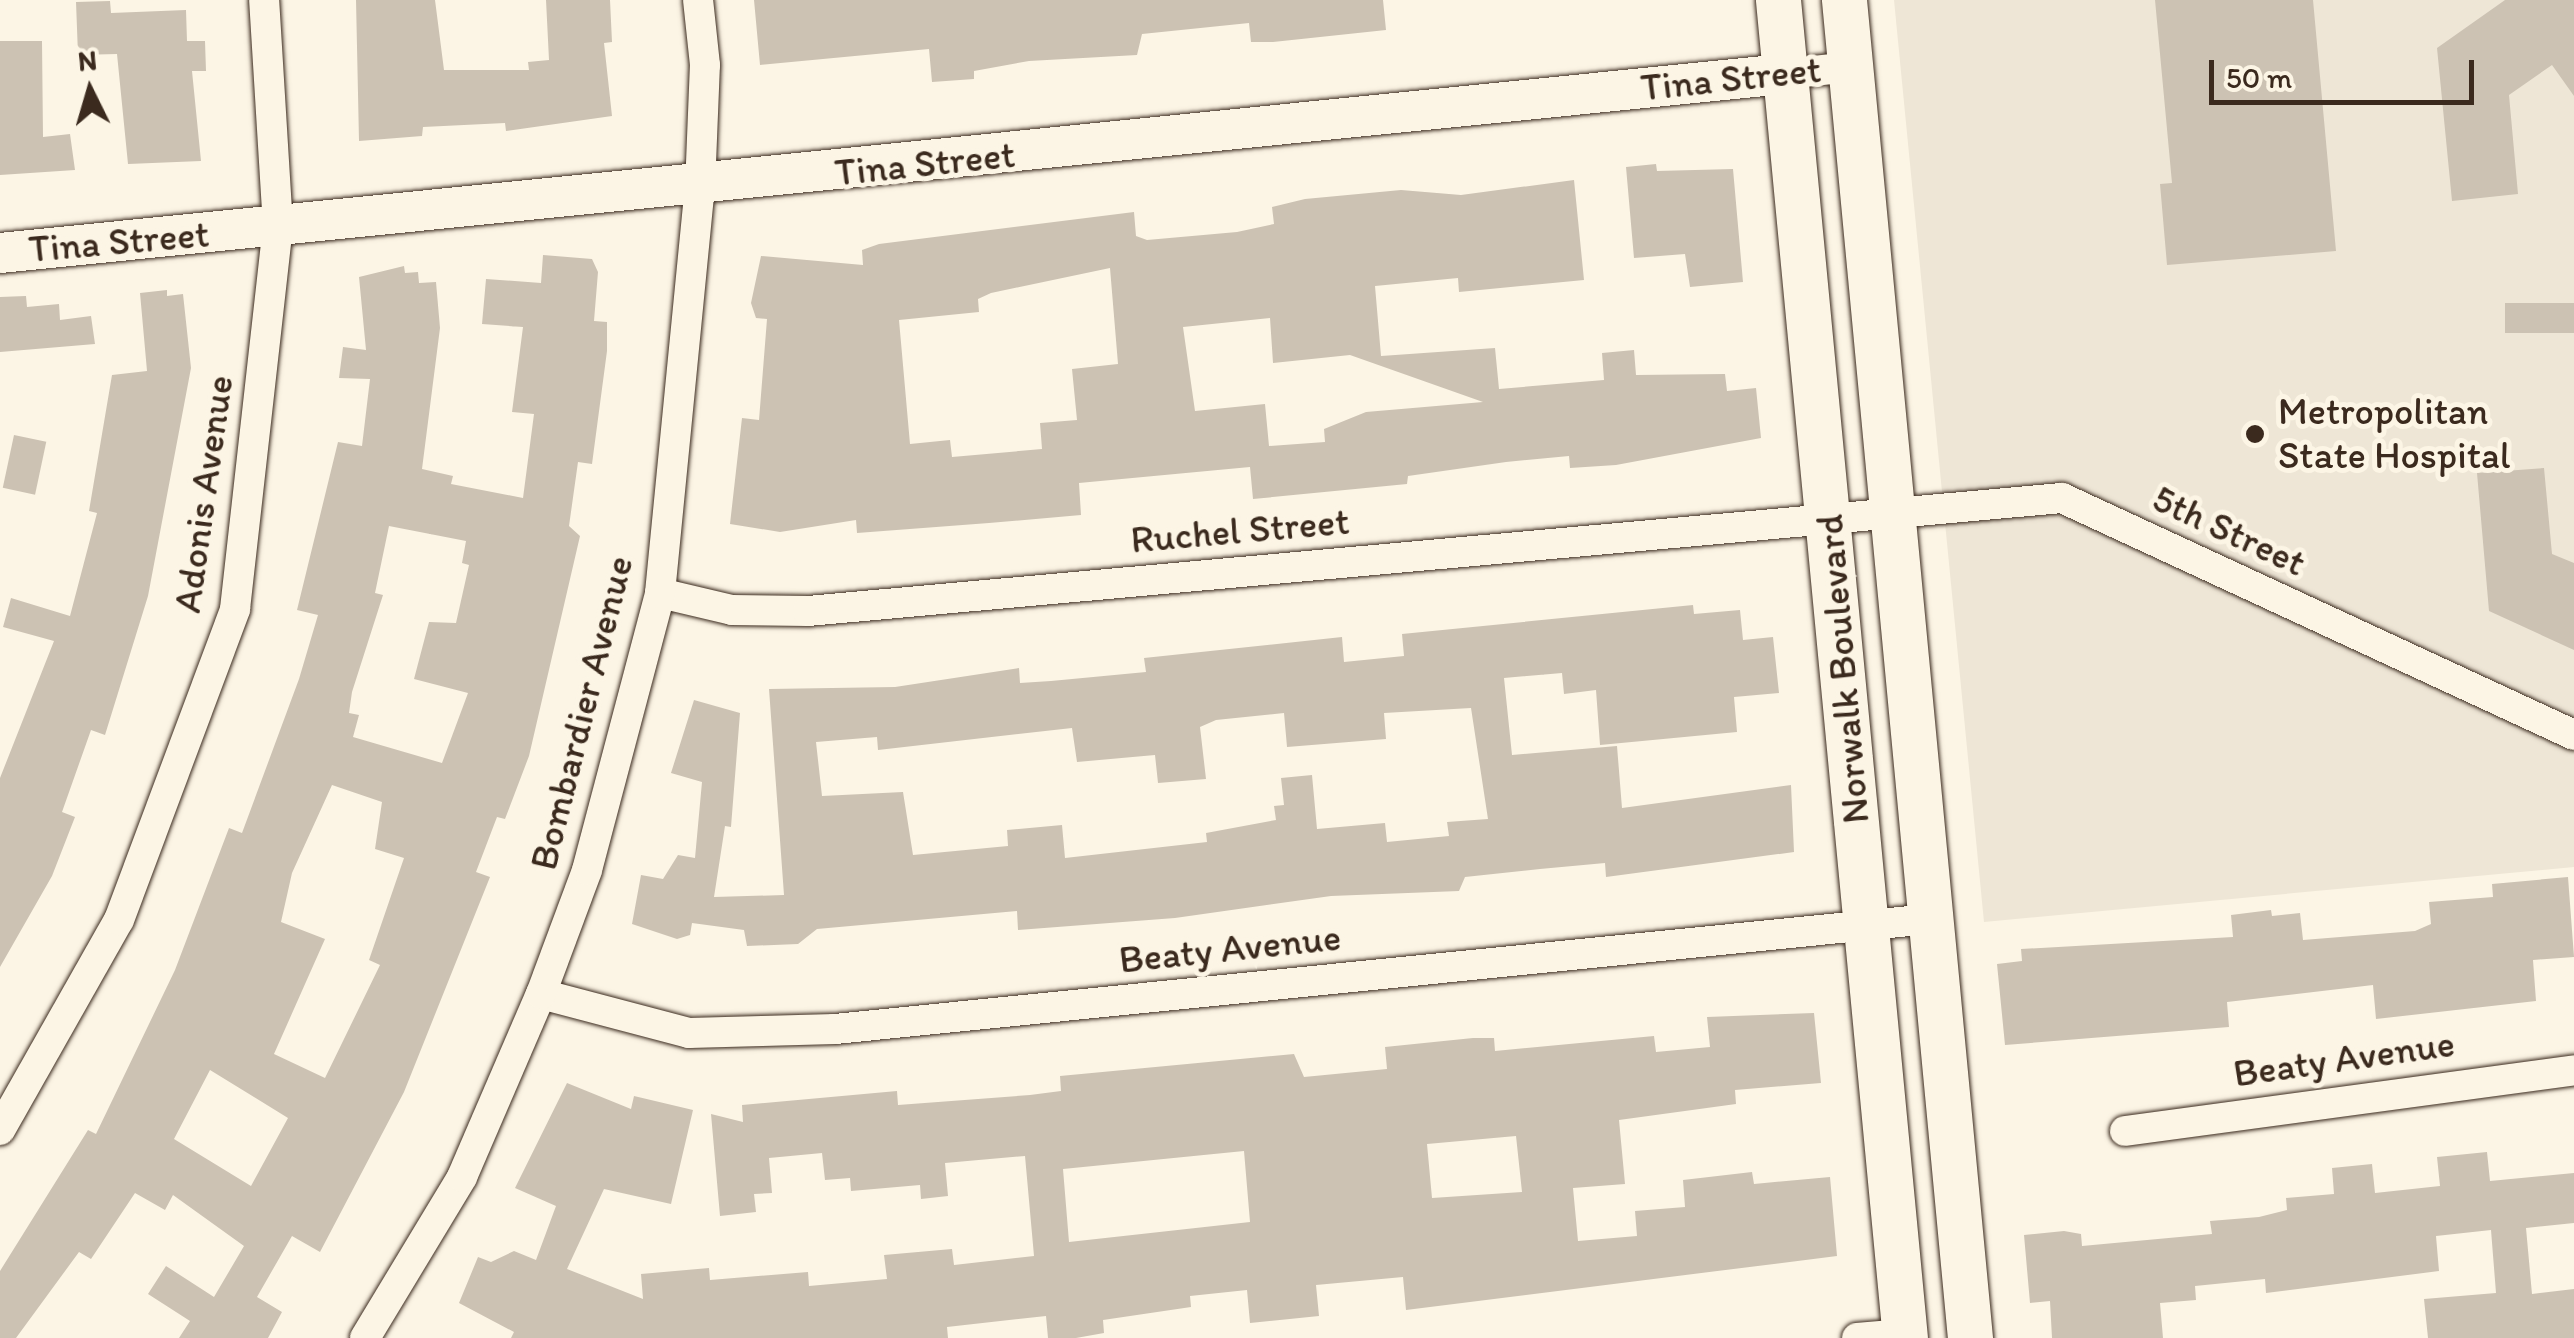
<!DOCTYPE html>
<style>
body{margin:0}
#map{position:relative;width:2574px;height:1338px;overflow:hidden;background:#fcf5e5;font-family:Itim,sans-serif}
div>[style]{position:absolute}
[style*='--x']{left:calc(var(--x)*1px);top:calc(var(--y)*1px);width:calc(var(--w)*1px);rotate:calc(var(--a)*1deg)}
.built>*{inset:0;background:#eee6d6}
.building>*{inset:0;background:#ccc2b3;transform-origin:0 0}
.roads{filter:drop-shadow(0 0 2px #3b2a1e) drop-shadow(0 0 2px #3b2a1e)}
.minor>*{height:30px;margin:-15px;padding:0 15px;transform-origin:15px;border-radius:15px;background:#fcf5e5}
.tertiary>*{height:40px;margin:-20px;padding:0 20px;transform-origin:20px;border-radius:20px;background:#fcf5e5}
.secondary>*{height:45px;margin:-22.5px;padding:0 22.5px;transform-origin:22.5px;border-radius:22.5px;background:#fcf5e5}
.dots>*{width:28px;height:28px;translate:-50% -50%;box-sizing:border-box;border:5px solid #fcf5e5;border-radius:50%}
span{translate:-50% -50%;white-space:nowrap;text-align:center;line-height:1.15;-webkit-text-stroke:10px #fcf5e5;paint-order:stroke}
.street-label{font-size:38px;color:#3b2a1e}
.poi-label{font-size:38px;color:#3b2a1e}
.left{translate:0 -50%;text-align:left}
.north{position:absolute;left:40px;top:40px;width:100px;height:100px;-webkit-text-stroke:8px #fcf5e5;paint-order:stroke;rotate:355deg;font-size:28px;font-weight:700;line-height:40px;text-align:center;color:#3b2a1e}
.north::after{content:'';display:block;margin:auto;width:35px;height:45px;background:#3b2a1e;clip-path:polygon(50% 0,100% 100%,50% 72%,0 100%)}
.scale{position:absolute;left:2209px;top:60px;width:265px;height:45px;box-sizing:border-box;border:5px solid #3b2a1e;border-top:0;padding-left:12px;font-size:30px;line-height:35px;white-space:nowrap;color:#3b2a1e;-webkit-text-stroke:8px #fcf5e5;paint-order:stroke}
</style>
<div id="map">
<div class="built">
<i style="clip-path:polygon(1894px 0,2574px 0,2574px 867px,1984px 922px)"></i>
</div>
<div class="building">
<i style="clip-path:polygon(356px 0,435px 0,444px 70px,529px 70px,528px 62px,549px 60px,546px 0,610px 0,612px 42px,604px 43px,612px 116px,506px 131px,505px 123px,423px 127px,422px 136px,359px 141px)"></i>
<i style="clip-path:polygon(754px 0,1383px 0,1386px 30px,1273px 42px,1251px 42px,1249px 23px,1142px 34px,1137px 55px,1029px 61px,974px 71px,974px 79px,932px 82px,929px 49px,760px 65px)"></i>
<i style="clip-path:polygon(2155px 0,2313px 0,2336px 251px,2167px 265px,2160px 184px,2172px 183px)"></i>
<i style="clip-path:polygon(2505px 0,2574px 0,2574px 96px,2552px 65px,2509px 95px,2518px 194px,2452px 201px,2437px 48px)"></i>
<i style="clip-path:polygon(110px 1px,111px 13px,186px 10px,187px 41px,205px 41px,206px 71px,192px 71px,201px 161px,128px 164px,117px 54px,78px 55px,76px 2px)"></i>
<i style="clip-path:polygon(0 41px,42px 41px,43px 137px,70px 134px,75px 170px,0 175px)"></i>
<i style="clip-path:polygon(1656px 164px,1657px 171px,1733px 169px,1743px 282px,1690px 287px,1685px 254px,1634px 258px,1626px 167px)"></i>
<i style="clip-path:polygon(evenodd,1574px 180px,1584px 280px,1459px 292px,1458px 278px,1375px 286px,1381px 356px,1495px 348px,1499px 389px,1604px 380px,1602px 353px,1634px 350px,1636px 375px,1725px 374px,1727px 391px,1756px 388px,1761px 438px,1616px 465px,1570px 468px,1569px 456px,1506px 462px,1408px 476px,1407px 484px,1253px 499px,1250px 467px,1079px 483px,1081px 515px,989px 523px,857px 533px,856px 520px,780px 532px,730px 524px,742px 418px,759px 420px,767px 319px,756px 318px,751px 303px,761px 256px,863px 265px,862px 250px,879px 244px,1134px 212px,1136px 236px,1147px 240px,1237px 232px,1274px 224px,1272px 207px,1305px 199px,1401px 190px,1461px 195px,1574px 180px,1110px 268px,1118px 364px,1072px 369px,1077px 420px,1040px 423px,1042px 449px,952px 457px,950px 440px,910px 444px,899px 320px,979px 312px,978px 299px,991px 293px,1110px 268px,1574px 180px,1270px 318px,1273px 363px,1350px 355px,1483px 402px,1366px 412px,1324px 429px,1325px 442px,1269px 446px,1265px 404px,1195px 411px,1183px 327px,1270px 318px)"></i>
<i style="clip-path:polygon(evenodd,543px 255px,592px 259px,598px 272px,594px 321px,607px 322px,607px 351px,592px 464px,578px 462px,569px 526px,580px 536px,529px 756px,505px 819px,497px 817px,476px 872px,490px 877px,404px 1092px,320px 1252px,292px 1236px,257px 1297px,282px 1312px,268px 1338px,179px 1338px,190px 1321px,148px 1294px,166px 1266px,214px 1297px,244px 1246px,173px 1195px,165px 1210px,135px 1193px,91px 1259px,79px 1252px,16px 1338px,0 1338px,0 1271px,88px 1130px,96px 1134px,175px 970px,229px 828px,242px 833px,299px 679px,318px 615px,297px 610px,338px 442px,362px 446px,370px 379px,339px 378px,343px 347px,366px 350px,359px 277px,404px 266px,405px 273px,418px 272px,419px 283px,436px 282px,440px 328px,422px 469px,453px 476px,451px 484px,523px 498px,534px 414px,512px 412px,523px 327px,482px 324px,486px 279px,541px 283px,543px 255px,389px 526px,466px 541px,462px 563px,469px 565px,456px 623px,429px 622px,414px 679px,468px 693px,442px 763px,353px 737px,359px 715px,349px 713px,352px 692px,383px 595px,375px 593px,389px 526px,543px 255px,332px 785px,382px 802px,375px 849px,404px 858px,369px 960px,380px 965px,325px 1078px,274px 1054px,325px 939px,281px 922px,292px 873px,332px 785px,543px 255px,210px 1070px,288px 1118px,251px 1186px,174px 1139px,210px 1070px)"></i>
<i style="clip-path:polygon(167px 290px,167px 296px,183px 294px,191px 368px,148px 596px,105px 735px,91px 730px,62px 812px,75px 817px,52px 876px,0 967px,0 778px,54px 641px,3px 627px,11px 598px,70px 616px,97px 513px,89px 511px,112px 375px,147px 371px,140px 293px)"></i>
<i style="clip-path:polygon(26px 296px,27px 307px,59px 304px,60px 320px,91px 316px,95px 344px,0 352px,0 297px)"></i>
<i style="left:2574px;top:303px;width:30px;height:69px;rotate:90deg"></i>
<i style="left:14px;top:435px;width:33px;height:54px;rotate:12deg"></i>
<i style="clip-path:polygon(2544px 468px,2552px 554px,2574px 563px,2574px 650px,2489px 611px,2477px 473px)"></i>
<i style="clip-path:polygon(evenodd,1693px 605px,1694px 614px,1740px 610px,1743px 640px,1773px 637px,1779px 693px,1734px 697px,1737px 732px,1600px 745px,1596px 690px,1564px 694px,1562px 673px,1504px 678px,1512px 755px,1617px 746px,1622px 808px,1791px 785px,1794px 852px,1606px 877px,1605px 863px,1540px 869px,1465px 877px,1459px 891px,1331px 896px,1175px 918px,1018px 930px,1017px 911px,817px 929px,798px 944px,747px 946px,744px 930px,692px 923px,690px 935px,677px 939px,632px 924px,641px 875px,663px 879px,678px 855px,695px 858px,702px 782px,671px 773px,694px 700px,740px 713px,731px 827px,725px 826px,714px 897px,784px 895px,769px 689px,895px 687px,1019px 668px,1020px 683px,1051px 681px,1146px 672px,1144px 658px,1342px 637px,1344px 662px,1404px 656px,1402px 634px,1693px 605px,1471px 708px,1488px 819px,1447px 822px,1449px 836px,1387px 842px,1385px 823px,1317px 829px,1312px 775px,1281px 778px,1284px 805px,1274px 806px,1276px 820px,1206px 833px,1207px 842px,1065px 858px,1062px 825px,1007px 830px,1008px 846px,913px 855px,903px 792px,822px 796px,816px 742px,877px 737px,878px 750px,1072px 728px,1077px 762px,1155px 755px,1158px 783px,1206px 779px,1200px 727px,1216px 720px,1284px 713px,1287px 747px,1386px 739px,1384px 713px,1471px 708px)"></i>
<i style="clip-path:polygon(2568px 877px,2574px 957px,2533px 960px,2536px 1001px,2376px 1019px,2373px 985px,2227px 1002px,2229px 1027px,2005px 1045px,1997px 964px,2022px 961px,2021px 949px,2233px 937px,2231px 915px,2271px 910px,2272px 916px,2300px 913px,2303px 940px,2415px 931px,2431px 924px,2429px 902px,2493px 897px,2492px 884px)"></i>
<i style="clip-path:polygon(evenodd,1814px 1013px,1821px 1083px,1735px 1090px,1736px 1104px,1619px 1120px,1625px 1184px,1573px 1188px,1578px 1241px,1637px 1236px,1635px 1211px,1685px 1207px,1683px 1180px,1752px 1172px,1754px 1184px,1830px 1177px,1837px 1256px,1406px 1310px,1403px 1277px,1316px 1285px,1319px 1316px,1250px 1323px,1247px 1290px,1190px 1296px,1191px 1307px,1103px 1320px,1104px 1333px,1076px 1338px,1048px 1338px,1046px 1316px,947px 1327px,948px 1338px,511px 1338px,514px 1332px,459px 1303px,478px 1257px,491px 1262px,514px 1251px,536px 1260px,556px 1206px,515px 1188px,567px 1083px,631px 1109px,634px 1096px,693px 1110px,671px 1204px,604px 1189px,567px 1269px,643px 1299px,641px 1274px,709px 1268px,710px 1280px,808px 1272px,809px 1286px,887px 1279px,884px 1255px,952px 1249px,954px 1265px,1034px 1256px,1025px 1156px,945px 1163px,948px 1196px,921px 1199px,920px 1185px,851px 1191px,850px 1178px,825px 1180px,822px 1153px,769px 1158px,772px 1193px,754px 1194px,756px 1212px,720px 1216px,711px 1114px,743px 1122px,742px 1105px,897px 1091px,898px 1105px,1030px 1095px,1061px 1091px,1060px 1076px,1294px 1054px,1304px 1077px,1387px 1069px,1385px 1047px,1473px 1038px,1494px 1038px,1495px 1051px,1654px 1036px,1656px 1052px,1710px 1047px,1707px 1017px,1814px 1013px,1516px 1136px,1522px 1192px,1432px 1198px,1427px 1144px,1516px 1136px,1814px 1013px,1244px 1151px,1250px 1222px,1069px 1242px,1063px 1169px,1244px 1151px)"></i>
<i style="clip-path:polygon(2487px 1152px,2490px 1181px,2574px 1173px,2574px 1223px,2526px 1228px,2532px 1294px,2574px 1289px,2574px 1338px,2428px 1338px,2424px 1299px,2496px 1293px,2491px 1230px,2436px 1236px,2439px 1271px,2266px 1293px,2265px 1279px,2195px 1286px,2196px 1300px,2160px 1303px,2163px 1338px,2052px 1338px,2050px 1301px,2030px 1303px,2024px 1235px,2064px 1231px,2081px 1234px,2082px 1246px,2212px 1234px,2210px 1221px,2259px 1217px,2287px 1210px,2286px 1198px,2334px 1194px,2332px 1168px,2372px 1164px,2375px 1193px,2440px 1186px,2437px 1157px)"></i>
</div>
<div class="roads">
<div class="minor">
<i style="--x:1785;--y:74;--w:65;--a:-6.1"></i>
<i style="--x:660;--y:593;--w:74;--a:13.3"></i>
<i style="--x:732;--y:610;--w:76;--a:0.8"></i>
<i style="--x:808;--y:611;--w:1259;--a:-5.15"></i>
<i style="--x:2062;--y:498;--w:564;--a:24.84"></i>
<i style="--x:541;--y:994;--w:153;--a:14.8"></i>
<i style="--x:689;--y:1033;--w:146;--a:-1.6"></i>
<i style="--x:835;--y:1029;--w:1101;--a:-5.74"></i>
<i style="--x:0;--y:1130;--w:241;--a:-60.5"></i>
<i style="--x:119;--y:920;--w:332;--a:-69.5"></i>
<i style="--x:235;--y:609;--w:384;--a:-83.6"></i>
<i style="--x:278;--y:227;--w:227;--a:-93.5"></i>
<i style="--x:2125;--y:1131;--w:453;--a:-7.7"></i>
<i style="--x:365;--y:1338;--w:188;--a:-58.9"></i>
<i style="--x:462;--y:1177;--w:199;--a:-66.7"></i>
<i style="--x:541;--y:994;--w:132;--a:-69.6"></i>
<i style="--x:587;--y:870;--w:286;--a:-75.2"></i>
<i style="--x:660;--y:593;--w:407;--a:-84.4"></i>
<i style="--x:700;--y:188;--w:123;--a:-87.7"></i>
<i style="--x:705;--y:65;--w:65;--a:-96.1"></i>
<i style="--x:1857;--y:1338;--w:47;--a:-4.9"></i>
</div>
<div class="tertiary">
<i style="--x:0;--y:253;--w:1794;--a:-5.73"></i>
</div>
<div class="secondary">
<i style="--x:1778;--y:0;--w:1344;--a:84.58"></i>
<i style="--x:1844;--y:0;--w:1344;--a:84.62"></i>
</div>
</div>
<div class="dots">
<i style="left:2255px;top:434px;background:#3b2a1e"></i>
</div>
<div class="street-label">
<span style="left:1731px;top:79px;rotate:-6deg">Tina Street</span>
<span style="left:925px;top:164px;rotate:-6deg">Tina Street</span>
<span style="left:119px;top:242px;rotate:-5deg">Tina Street</span>
<span style="left:204px;top:494px;rotate:-82deg">Adonis Avenue</span>
<span style="left:1240px;top:531px;rotate:-5deg">Ruchel Street</span>
<span style="left:2229px;top:531px;rotate:25deg">5th Street</span>
<span style="left:1843px;top:669px;rotate:-95deg">Norwalk Boulevard</span>
<span style="left:582px;top:713px;rotate:-76deg">Bombardier Avenue</span>
<span style="left:1230px;top:949px;rotate:-6deg">Beaty Avenue</span>
<span style="left:2344px;top:1059px;rotate:-8deg">Beaty Avenue</span>
</div>
<div class="poi-label">
<span class="left" style="left:2278px;top:434px">Metropolitan<br>State Hospital</span>
</div>
<div class="north">N</div>
<div class="scale">50 m</div>
</div>
